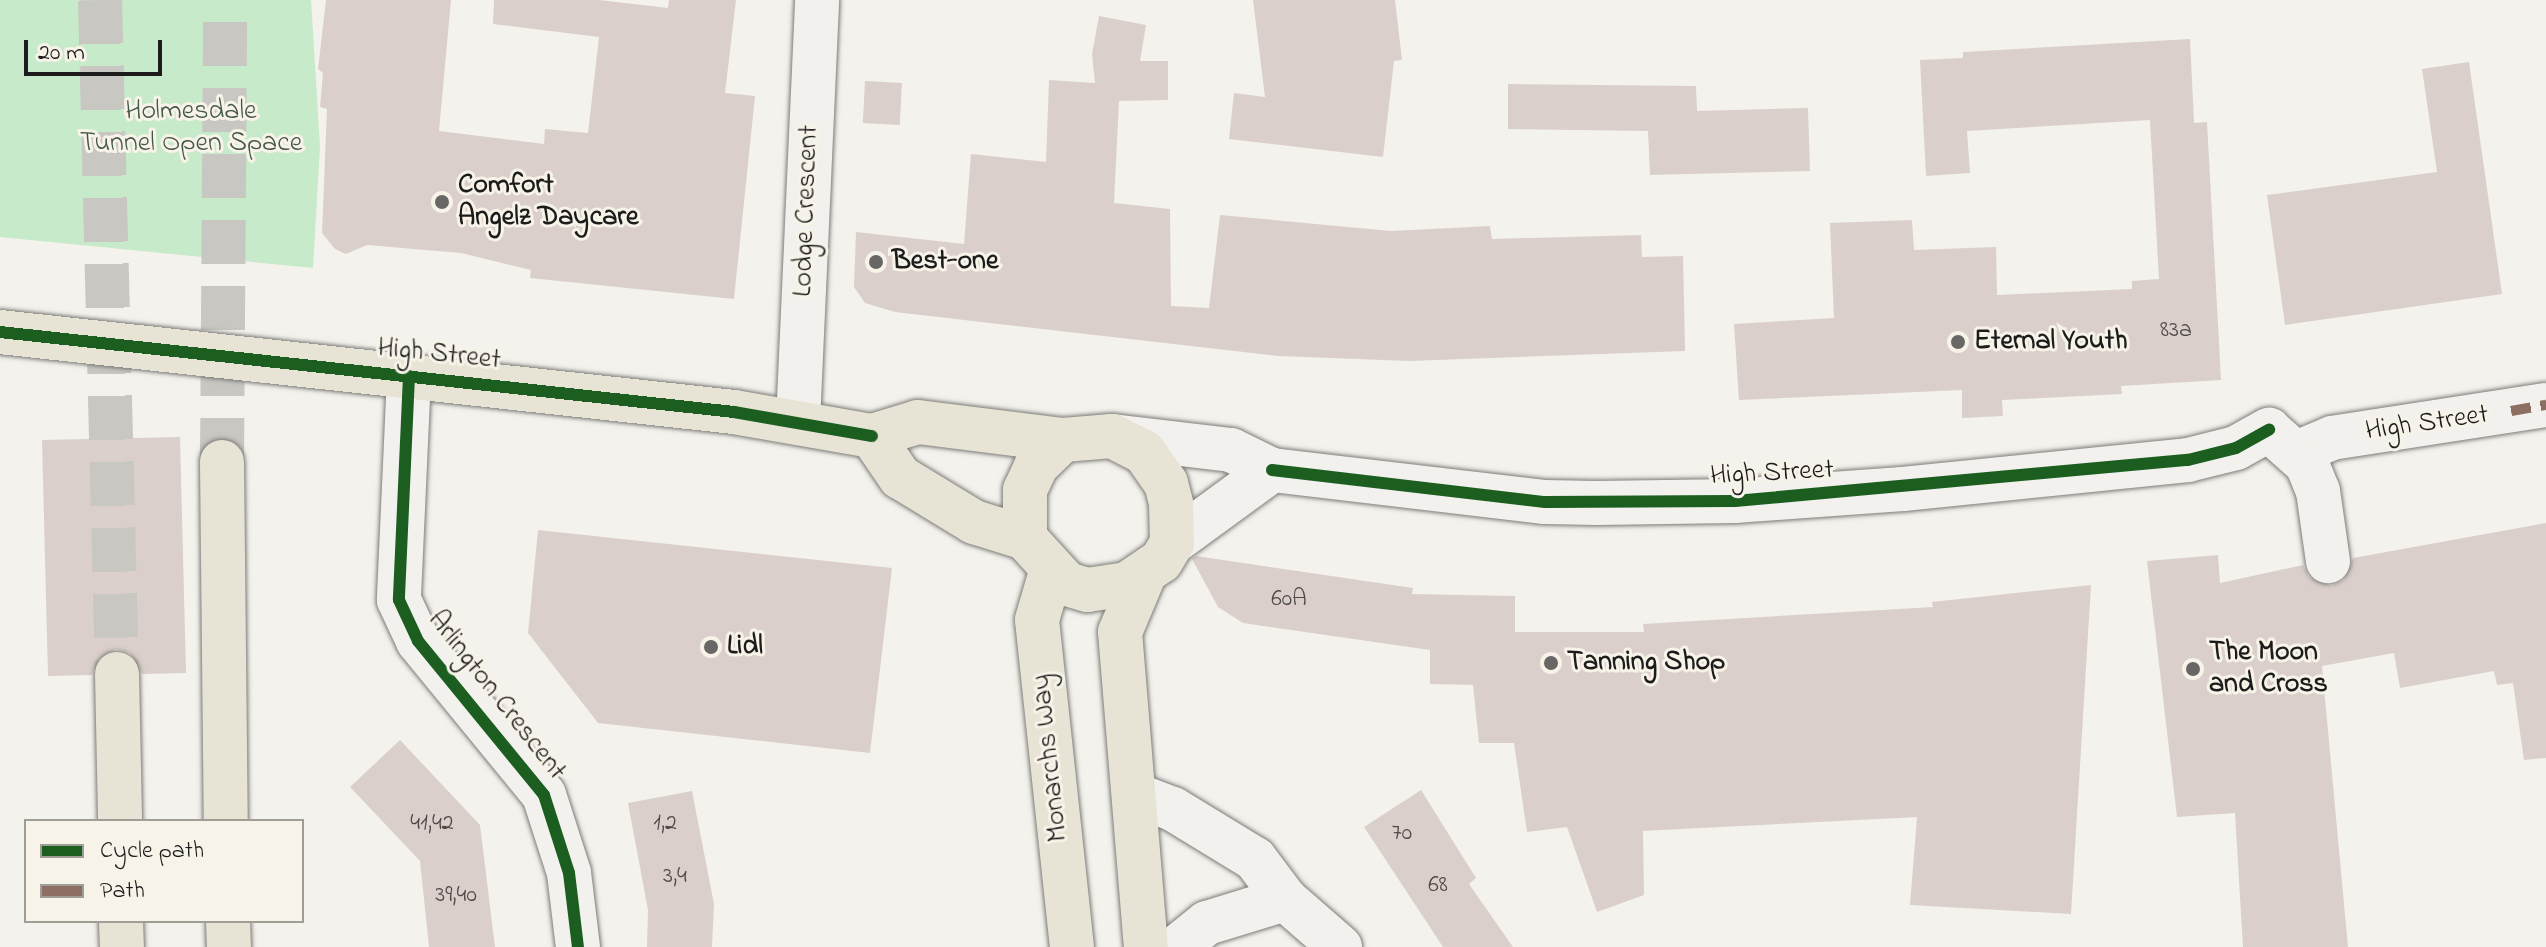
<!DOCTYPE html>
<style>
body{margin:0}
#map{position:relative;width:2546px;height:947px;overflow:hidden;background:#f4f2ec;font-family:"Indie Flower",sans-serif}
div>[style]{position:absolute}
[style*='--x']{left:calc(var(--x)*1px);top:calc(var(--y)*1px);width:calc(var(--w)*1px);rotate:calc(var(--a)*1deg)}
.green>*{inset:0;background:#c7eaca}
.building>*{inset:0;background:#dbcfcb;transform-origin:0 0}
.highway-tunnel>*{height:44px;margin-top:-22px;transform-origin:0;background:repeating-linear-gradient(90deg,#c9c7c2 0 44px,transparent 0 66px)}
.roads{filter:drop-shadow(0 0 2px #7d7c7a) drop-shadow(0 0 2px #7d7c7a)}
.street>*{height:44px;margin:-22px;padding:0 22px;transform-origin:22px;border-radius:22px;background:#f2f1ed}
.primary>*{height:44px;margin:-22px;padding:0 22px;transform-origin:22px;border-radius:22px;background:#e7e4d5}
.highway>*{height:44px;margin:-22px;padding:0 22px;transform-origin:22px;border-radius:22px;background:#e7e4d5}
.quiet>*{height:10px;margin-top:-5px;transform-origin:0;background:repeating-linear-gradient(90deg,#8d6e63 0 20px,transparent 0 30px)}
.cycleway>*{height:12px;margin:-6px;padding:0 6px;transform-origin:6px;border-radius:6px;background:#1b5e20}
.dots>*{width:22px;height:22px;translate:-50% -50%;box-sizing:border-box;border:4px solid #f7f3e8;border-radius:50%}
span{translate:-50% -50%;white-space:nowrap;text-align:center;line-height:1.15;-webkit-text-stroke:6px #f7f3e8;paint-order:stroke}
.number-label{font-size:24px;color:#4c4948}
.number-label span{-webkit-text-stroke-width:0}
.park-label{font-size:28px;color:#445848}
.poi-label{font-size:28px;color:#1c1c1c;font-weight:700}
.left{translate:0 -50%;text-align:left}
.street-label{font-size:28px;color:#1c1c1c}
.legend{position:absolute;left:24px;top:819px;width:280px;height:104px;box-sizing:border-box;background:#f7f3e8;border:2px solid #9f9d96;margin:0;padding:10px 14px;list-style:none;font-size:24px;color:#1c1c1c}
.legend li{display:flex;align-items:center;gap:16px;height:40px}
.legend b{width:40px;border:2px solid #9f9d96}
.scale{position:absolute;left:24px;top:40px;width:138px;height:36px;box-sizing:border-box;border:4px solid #1c1c1c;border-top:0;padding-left:10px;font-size:24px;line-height:28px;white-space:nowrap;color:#1c1c1c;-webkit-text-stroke:6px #f7f3e8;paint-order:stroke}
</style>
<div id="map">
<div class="green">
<i style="clip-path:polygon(0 0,311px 0,320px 146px,313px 268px,0 237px)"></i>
</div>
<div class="building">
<i style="clip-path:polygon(326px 0,451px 0,439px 131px,544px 144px,545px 129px,588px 133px,599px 37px,493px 24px,494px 0,599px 0,668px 8px,669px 0,736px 0,725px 93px,755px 96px,734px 299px,530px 278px,531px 270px,461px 253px,367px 245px,346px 254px,335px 249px,322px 233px,327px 109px,320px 107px,323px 73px,318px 69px)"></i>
<i style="clip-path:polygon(1253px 0,1395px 0,1402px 60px,1394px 61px,1383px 157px,1229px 139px,1234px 93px,1265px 97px)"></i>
<i style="clip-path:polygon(1099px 16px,1146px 25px,1140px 61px,1168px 61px,1168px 100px,1119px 101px,1114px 203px,1170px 209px,1171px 306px,1209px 308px,1220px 215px,1391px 231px,1490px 226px,1492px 239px,1641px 235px,1642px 257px,1683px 256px,1685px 351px,1409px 361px,1278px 356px,895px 312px,865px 303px,854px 287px,856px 232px,964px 244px,971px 154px,1046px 162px,1049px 80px,1095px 83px,1092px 54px)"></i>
<i style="clip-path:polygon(2190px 39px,2194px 123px,2207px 122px,2221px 380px,2121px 386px,2122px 394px,2002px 400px,2003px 416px,1962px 418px,1962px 390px,1739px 400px,1734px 324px,1834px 318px,1830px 223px,1912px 220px,1914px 250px,1996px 247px,1997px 295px,2132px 289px,2132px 281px,2159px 279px,2150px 120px,1967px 131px,1970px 173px,1926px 176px,1920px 60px,1963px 58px,1963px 52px)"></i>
<i style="clip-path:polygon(2469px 62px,2502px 294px,2285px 325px,2267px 195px,2437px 172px,2422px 69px)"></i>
<i style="left:865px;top:81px;width:37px;height:42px;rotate:3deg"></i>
<i style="clip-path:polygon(1508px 84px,1696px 86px,1697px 111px,1808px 108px,1810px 171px,1650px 175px,1648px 131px,1508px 129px)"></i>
<i style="clip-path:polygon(180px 437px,186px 673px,142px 674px,130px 653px,116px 649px,96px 661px,92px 675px,48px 676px,42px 440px)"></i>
<i style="clip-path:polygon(2546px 523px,2546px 758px,2524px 760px,2513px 683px,2497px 685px,2494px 671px,2400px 688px,2394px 653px,2322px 666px,2348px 947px,2243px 947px,2235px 813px,2177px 817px,2147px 561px,2218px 555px,2220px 583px,2303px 565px,2309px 577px,2331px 586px,2344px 580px,2353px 558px)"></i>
<i style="clip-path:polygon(538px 530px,892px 568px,870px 753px,598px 723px,528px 633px)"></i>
<i style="clip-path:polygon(1196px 556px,1413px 588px,1412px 594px,1515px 596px,1515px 632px,1644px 632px,1643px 624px,1933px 607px,1932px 602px,2091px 585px,2071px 914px,1910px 905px,1917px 817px,1643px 831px,1644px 895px,1597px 912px,1567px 827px,1527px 832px,1514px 743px,1479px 743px,1473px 685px,1430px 684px,1430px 650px,1243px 623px,1218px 607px,1192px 559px)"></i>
<i style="clip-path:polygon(400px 740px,480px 825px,495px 947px,429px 947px,420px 861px,350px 787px)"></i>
<i style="clip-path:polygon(1421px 790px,1476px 878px,1469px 884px,1513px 947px,1443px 947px,1364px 827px)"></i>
<i style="clip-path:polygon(692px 791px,714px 904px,712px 947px,647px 947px,648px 910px,628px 803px)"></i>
</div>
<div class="highway-tunnel">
<i style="--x:100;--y:0;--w:674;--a:88.56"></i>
<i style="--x:222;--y:462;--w:462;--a:-89.6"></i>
</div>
<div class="roads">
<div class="street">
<i style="--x:409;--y:376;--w:224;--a:92.6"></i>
<i style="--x:399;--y:600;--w:45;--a:65.1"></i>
<i style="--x:418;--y:641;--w:199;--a:50.7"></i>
<i style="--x:544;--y:795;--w:82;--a:72.2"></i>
<i style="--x:569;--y:873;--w:75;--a:83.1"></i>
<i style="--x:798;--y:422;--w:422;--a:-87.4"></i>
<i style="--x:1112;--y:436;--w:120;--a:6.7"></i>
<i style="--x:1231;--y:450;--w:46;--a:26"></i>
<i style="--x:1272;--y:470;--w:275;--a:6.7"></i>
<i style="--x:1545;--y:502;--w:52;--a:1.1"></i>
<i style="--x:1597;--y:503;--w:138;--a:-0.8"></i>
<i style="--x:1735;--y:501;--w:168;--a:-4.1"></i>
<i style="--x:1903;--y:489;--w:286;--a:-5.8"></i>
<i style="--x:2188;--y:460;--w:49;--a:-14"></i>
<i style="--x:2236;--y:448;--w:38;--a:-29"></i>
<i style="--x:2269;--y:430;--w:51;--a:41.8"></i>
<i style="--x:2307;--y:464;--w:29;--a:68"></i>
<i style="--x:2318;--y:491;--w:71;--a:81.9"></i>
<i style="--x:2299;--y:452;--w:36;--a:-23"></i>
<i style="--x:2332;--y:438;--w:217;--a:-8.8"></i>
<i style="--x:1172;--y:543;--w:124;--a:-36.1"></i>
<i style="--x:1136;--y:795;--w:40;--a:21"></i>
<i style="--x:1173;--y:809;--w:96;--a:31.4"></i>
<i style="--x:1255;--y:859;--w:50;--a:53.1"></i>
<i style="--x:1285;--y:899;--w:73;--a:41.1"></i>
<i style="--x:1177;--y:947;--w:38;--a:-39"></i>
<i style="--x:1207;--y:923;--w:82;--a:-17.1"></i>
</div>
<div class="primary">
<i style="--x:0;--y:332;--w:738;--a:6.22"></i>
<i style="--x:734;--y:412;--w:140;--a:9.9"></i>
<i style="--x:872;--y:436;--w:48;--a:-16.9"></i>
<i style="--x:918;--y:422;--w:146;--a:7.1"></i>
<i style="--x:1063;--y:440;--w:49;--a:-4.7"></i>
<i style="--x:1112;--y:436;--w:36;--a:27"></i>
<i style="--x:1144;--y:452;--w:38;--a:55"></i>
<i style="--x:1166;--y:483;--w:21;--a:76"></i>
<i style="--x:1171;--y:503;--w:40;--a:88.6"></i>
<i style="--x:1172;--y:543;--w:21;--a:121"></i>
<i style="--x:1161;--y:561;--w:41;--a:145.9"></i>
<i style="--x:1127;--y:584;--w:40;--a:171.5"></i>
<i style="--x:1087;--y:590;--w:21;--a:-163"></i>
<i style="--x:1067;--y:584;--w:62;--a:-132.4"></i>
<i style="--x:1025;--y:538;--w:48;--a:-90"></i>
<i style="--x:1025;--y:490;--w:26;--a:-65"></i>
<i style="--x:1036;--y:466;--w:37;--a:-44"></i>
<i style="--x:872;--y:436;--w:50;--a:55.7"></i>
<i style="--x:900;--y:477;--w:87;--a:31.3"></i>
<i style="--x:974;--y:522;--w:53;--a:17.4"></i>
<i style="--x:1051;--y:572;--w:50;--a:106.3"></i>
<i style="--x:1037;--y:620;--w:329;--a:83.9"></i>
<i style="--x:1144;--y:575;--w:62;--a:112.8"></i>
<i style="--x:1120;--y:632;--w:316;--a:85.3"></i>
</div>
<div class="highway">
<i style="--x:222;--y:462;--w:359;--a:89.4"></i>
<i style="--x:117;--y:674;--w:147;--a:88.8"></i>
<i style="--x:121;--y:921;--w:26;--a:88"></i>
<i style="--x:228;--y:921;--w:26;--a:88"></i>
</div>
</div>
<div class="quiet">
<i style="--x:2511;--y:411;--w:36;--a:-10"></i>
</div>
<div class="cycleway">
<i style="--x:0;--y:332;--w:738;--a:6.22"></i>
<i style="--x:734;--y:412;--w:140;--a:9.9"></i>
<i style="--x:409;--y:376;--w:224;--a:92.6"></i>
<i style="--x:399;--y:600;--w:45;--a:65.1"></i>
<i style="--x:418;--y:641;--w:199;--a:50.7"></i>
<i style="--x:544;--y:795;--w:82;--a:72.2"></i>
<i style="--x:569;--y:873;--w:75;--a:83.1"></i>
<i style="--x:1272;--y:470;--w:275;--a:6.7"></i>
<i style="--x:1545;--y:502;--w:190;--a:-0.3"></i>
<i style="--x:1735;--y:501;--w:455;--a:-5.2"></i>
<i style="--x:2188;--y:460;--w:49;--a:-14"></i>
<i style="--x:2236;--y:448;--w:38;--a:-29"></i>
</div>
<div class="dots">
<i style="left:442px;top:202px;background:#686765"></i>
<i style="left:876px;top:262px;background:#686765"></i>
<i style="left:1958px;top:342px;background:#686765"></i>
<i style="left:711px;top:647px;background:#686765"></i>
<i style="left:1551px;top:663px;background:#686765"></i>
<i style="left:2193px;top:669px;background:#686765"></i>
</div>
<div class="number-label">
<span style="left:2176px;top:331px">83a</span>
<span style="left:1289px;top:600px">60A</span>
<span style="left:432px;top:824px">41,42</span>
<span style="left:665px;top:824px">1,2</span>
<span style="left:1402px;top:834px">70</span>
<span style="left:675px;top:877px">3,4</span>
<span style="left:1438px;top:886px">68</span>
<span style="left:456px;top:896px">39,40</span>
</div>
<div class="park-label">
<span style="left:191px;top:128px">Holmesdale<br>Tunnel Open Space</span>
</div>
<div class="poi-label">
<span class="left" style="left:458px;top:202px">Comfort<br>Angelz Daycare</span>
<span class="left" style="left:892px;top:262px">Best-one</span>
<span class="left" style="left:1974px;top:342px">Eternal Youth</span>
<span class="left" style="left:727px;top:647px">Lidl</span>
<span class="left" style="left:2209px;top:669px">The Moon<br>and Cross</span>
<span class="left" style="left:1567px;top:663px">Tanning Shop</span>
</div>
<div class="street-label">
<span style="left:807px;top:211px;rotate:-88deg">Lodge Crescent</span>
<span style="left:439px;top:355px;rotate:6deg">High Street</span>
<span style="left:2427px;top:424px;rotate:-8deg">High Street</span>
<span style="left:1772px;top:474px;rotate:-3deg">High Street</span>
<span style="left:496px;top:696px;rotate:52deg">Arlington Crescent</span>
<span style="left:1051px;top:758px;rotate:-96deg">Monarchs Way</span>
</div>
<ul class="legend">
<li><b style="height:10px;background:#1b5e20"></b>Cycle path</li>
<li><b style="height:10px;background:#8d6e63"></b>Path</li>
</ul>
<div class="scale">20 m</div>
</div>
